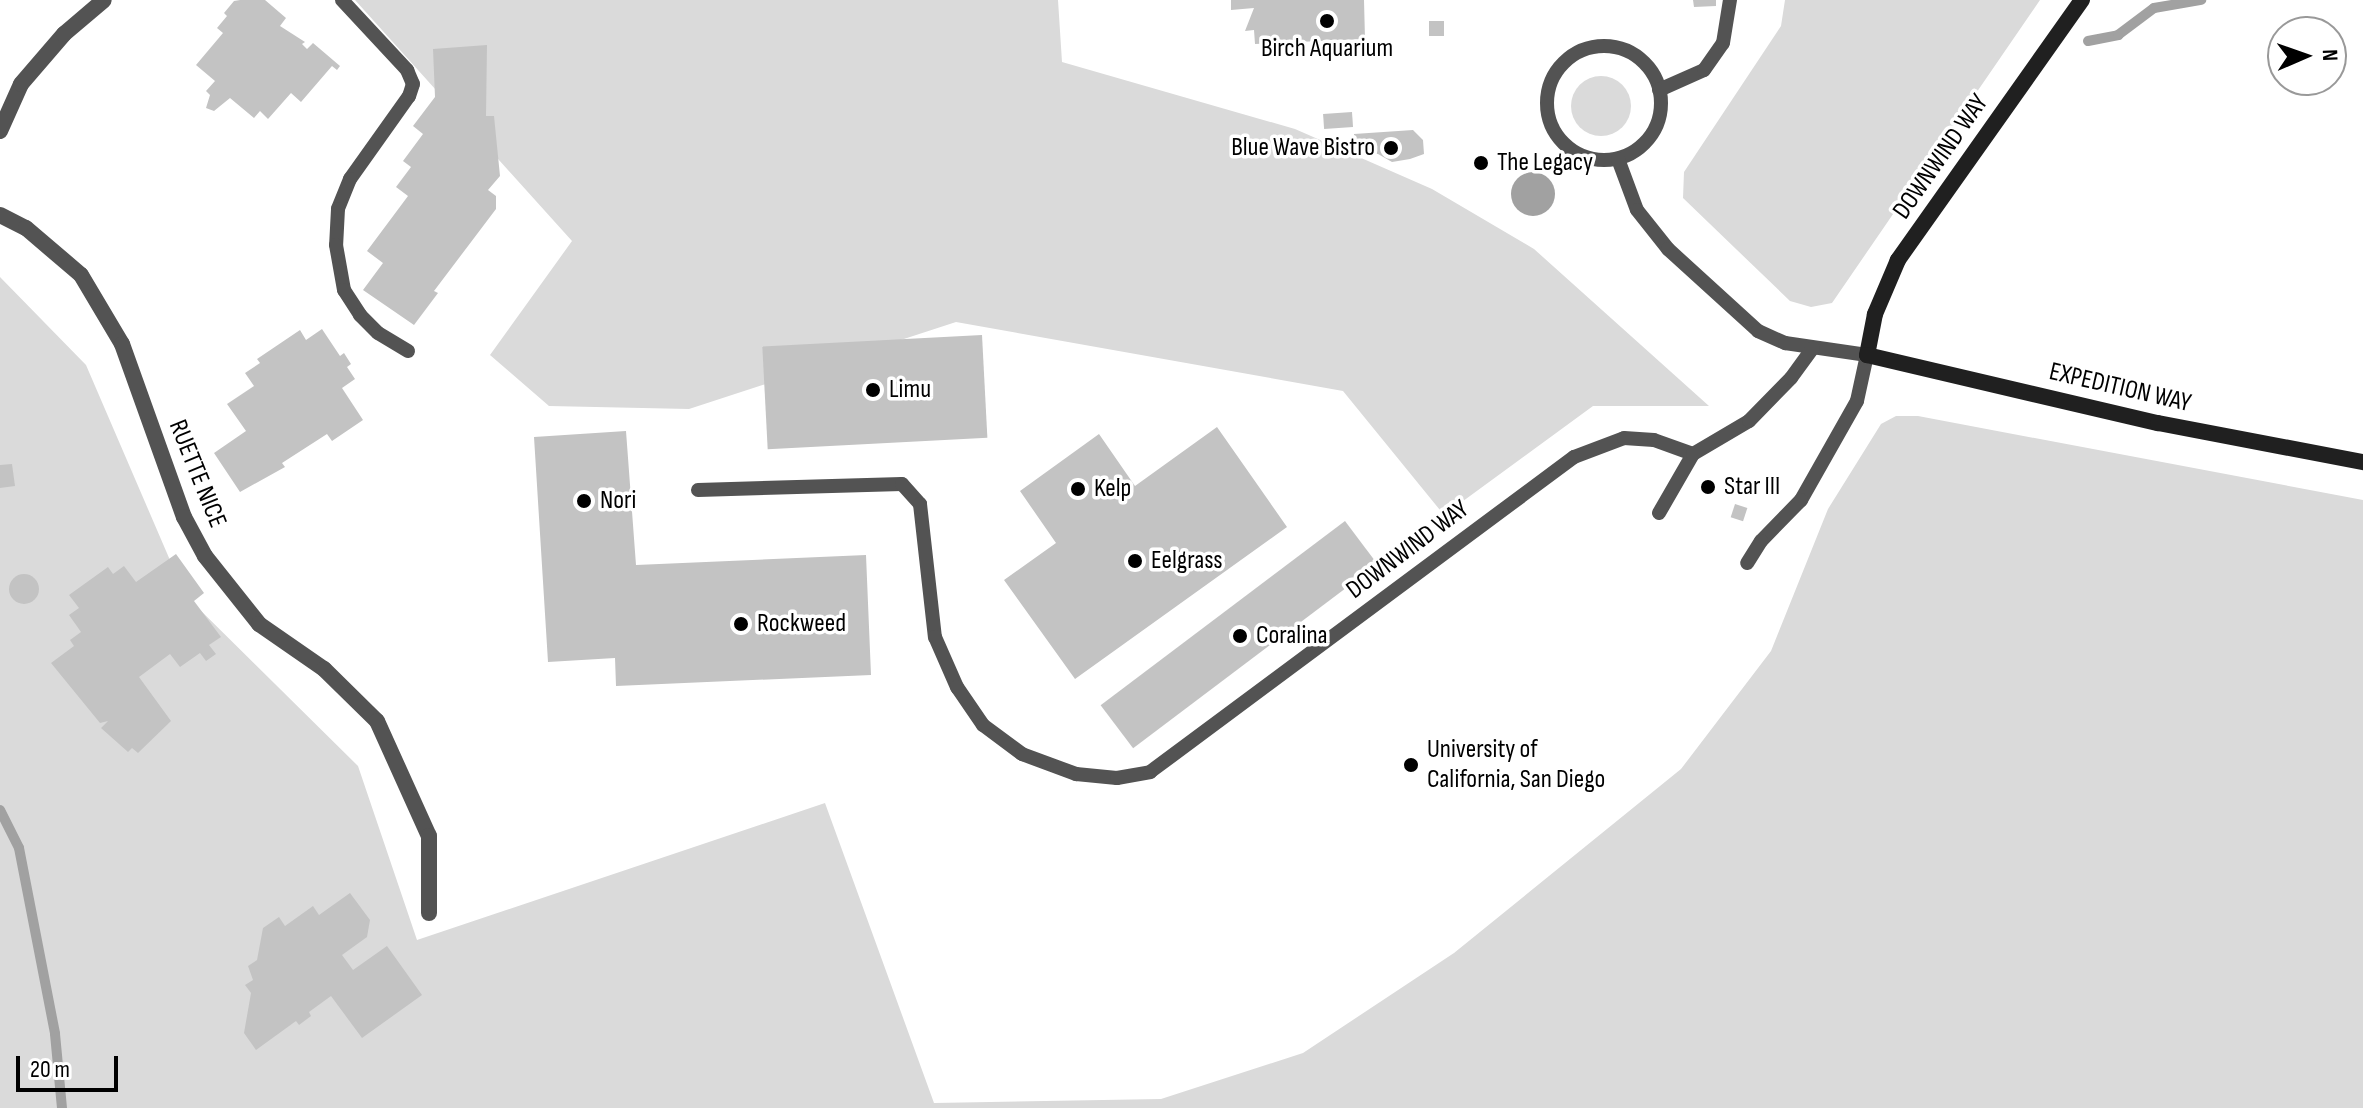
<!DOCTYPE html>
<style>
body{margin:0}
#map{position:relative;width:2363px;height:1108px;overflow:hidden;background:#fff;font-family:"Sofia Sans Condensed",sans-serif}
div>[style]{position:absolute}
[style*='--x']{left:calc(var(--x)*1px);top:calc(var(--y)*1px);width:calc(var(--w)*1px);rotate:calc(var(--a)*1deg)}
.green>*{inset:0;background:#dadada}
.round{border-radius:50%}
.water>*{inset:0;background:#a1a1a1}
.stream>*{height:10px;margin:-5px;padding:0 5px;transform-origin:5px;border-radius:5px;background:#a1a1a1}
.building>*{inset:0;background:#c3c3c3;transform-origin:0 0}
.lane>*{height:14px;margin:-7px;padding:0 7px;transform-origin:7px;border-radius:7px;background:#535353}
.lane>.ring{margin:-7px;padding:0;box-sizing:content-box;background:none;border:14px solid #535353;border-radius:50%}
.street>*{height:16px;margin:-8px;padding:0 8px;transform-origin:8px;border-radius:8px;background:#535353}
.secondary>*{height:16px;margin:-8px;padding:0 8px;transform-origin:8px;border-radius:8px;background:#202020}
.dots>*{width:22px;height:22px;translate:-50% -50%;box-sizing:border-box;border:4px solid #fff;border-radius:50%}
span{translate:-50% -50%;white-space:nowrap;text-align:center;line-height:1.15;-webkit-text-stroke:7px #fff;paint-order:stroke}
.poi-label{font-size:26px;color:#000}
.right{translate:-100% -50%;text-align:right}
.left{translate:0 -50%;text-align:left}
.street-label{font-size:26px;color:#000}
.north{position:absolute;left:2267px;top:16px;width:80px;height:80px;box-sizing:border-box;background:#fff;border:2px solid #999;border-radius:50%;rotate:88deg;font-size:22px;font-weight:700;line-height:32px;text-align:center;color:#000}
.north::after{content:'';display:block;margin:auto;width:28px;height:36px;background:#000;clip-path:polygon(50% 0,100% 100%,50% 72%,0 100%)}
.scale{position:absolute;left:16px;top:1056px;width:102px;height:36px;box-sizing:border-box;border:4px solid #000;border-top:0;padding-left:10px;font-size:24px;line-height:28px;white-space:nowrap;color:#000;-webkit-text-stroke:6px #fff;paint-order:stroke}
</style>
<div id="map">
<div class="green">
<i style="clip-path:polygon(355px 0,1058px 0,1062px 62px,1295px 129px,1432px 189px,1534px 249px,1709px 406px,1593px 406px,1444px 515px,1343px 391px,956px 322px,689px 409px,549px 406px,490px 355px,572px 241px)"></i>
<i style="clip-path:polygon(1785px 0,2040px 0,1832px 303px,1811px 307px,1790px 301px,1683px 198px,1684px 172px,1781px 26px)"></i>
<i class="round" style="left:1571px;top:76px;width:60px;height:60px"></i>
<i style="clip-path:polygon(0 277px,86px 365px,185px 595px,358px 766px,417px 940px,825px 803px,934px 1103px,1161px 1099px,1303px 1053px,1454px 953px,1681px 769px,1771px 651px,1828px 509px,1881px 424px,1896px 416px,1918px 416px,2363px 500px,2363px 1108px,0 1108px)"></i>
</div>
<div class="water">
<i class="round" style="left:1511px;top:172px;width:44px;height:44px"></i>
</div>
<div class="stream">
<i style="--x:2088;--y:41;--w:31;--a:-11"></i>
<i style="--x:2118;--y:35;--w:45;--a:-36.9"></i>
<i style="--x:2154;--y:8;--w:48;--a:-9.7"></i>
<i style="--x:0;--y:810;--w:42;--a:63.4"></i>
<i style="--x:19;--y:848;--w:189;--a:79"></i>
<i style="--x:55;--y:1034;--w:74;--a:84.6"></i>
</div>
<div class="building">
<i style="clip-path:polygon(240px 0,265px 0,286px 18px,280px 26px,305px 42px,302px 44px,307px 49px,313px 43px,340px 66px,337px 70px,332px 66px,301px 102px,291px 93px,268px 119px,260px 111px,254px 118px,230px 98px,214px 111px,206px 108px,210px 95px,206px 91px,215px 81px,196px 65px,223px 33px,217px 28px,227px 16px,224px 13px,234px 1px)"></i>
<i style="clip-path:polygon(1231px 0,1364px 0,1365px 39px,1255px 44px,1254px 30px,1245px 31px,1254px 8px,1231px 10px)"></i>
<i style="clip-path:polygon(1693px 0,1716px 0,1716px 6px,1694px 7px)"></i>
<i style="left:1429px;top:21px;width:15px;height:15px"></i>
<i style="clip-path:polygon(487px 45px,486px 116px,494px 116px,500px 176px,488px 190px,496px 196px,496px 209px,434px 291px,438px 293px,414px 325px,363px 290px,383px 263px,367px 251px,408px 196px,396px 187px,411px 167px,403px 161px,423px 134px,413px 126px,435px 97px,433px 49px)"></i>
<i style="left:1352px;top:112px;width:15px;height:29px;rotate:86deg"></i>
<i style="clip-path:polygon(1413px 130px,1423px 140px,1424px 154px,1410px 159px,1392px 162px,1378px 154px,1364px 153px,1354px 143px,1354px 134px)"></i>
<i style="clip-path:polygon(322px 329px,340px 356px,344px 353px,351px 364px,347px 367px,355px 379px,342px 388px,363px 420px,332px 441px,327px 434px,282px 463px,285px 467px,240px 492px,214px 453px,246px 431px,227px 404px,254px 386px,245px 373px,260px 363px,257px 359px,300px 330px,306px 340px)"></i>
<i style="left:982px;top:335px;width:103px;height:220px;rotate:87deg"></i>
<i style="clip-path:polygon(1217px 427px,1287px 527px,1075px 679px,1004px 580px,1056px 543px,1020px 491px,1099px 434px,1135px 486px)"></i>
<i style="clip-path:polygon(626px 431px,636px 565px,866px 555px,871px 675px,616px 686px,615px 658px,548px 662px,534px 437px)"></i>
<i style="clip-path:polygon(12px 464px,15px 486px,0 488px,0 465px)"></i>
<i style="left:1735px;top:504px;width:13px;height:14px;rotate:18deg"></i>
<i style="left:1345px;top:521px;width:54px;height:306px;rotate:53deg"></i>
<i style="clip-path:polygon(176px 554px,204px 593px,194px 601px,221px 637px,209px 645px,216px 654px,206px 661px,200px 653px,180px 667px,170px 654px,139px 677px,171px 721px,138px 753px,132px 748px,128px 752px,101px 728px,108px 721px,100px 723px,51px 663px,74px 646px,70px 640px,81px 632px,69px 615px,79px 608px,69px 595px,108px 567px,113px 574px,124px 566px,136px 582px)"></i>
<i class="round" style="left:9px;top:574px;width:30px;height:30px"></i>
<i style="clip-path:polygon(350px 893px,370px 920px,367px 937px,342px 955px,353px 970px,387px 946px,422px 995px,362px 1038px,331px 996px,309px 1012px,311px 1016px,299px 1025px,296px 1021px,256px 1050px,244px 1033px,251px 993px,245px 985px,253px 980px,248px 966px,257px 960px,263px 928px,279px 917px,285px 926px,313px 906px,319px 915px)"></i>
</div>
<div class="lane">
<i style="--x:342;--y:0;--w:96;--a:47.1"></i>
<i style="--x:407;--y:70;--w:15;--a:67"></i>
<i style="--x:413;--y:84;--w:13;--a:108"></i>
<i style="--x:409;--y:96;--w:102;--a:125.4"></i>
<i style="--x:350;--y:179;--w:32;--a:112"></i>
<i style="--x:338;--y:209;--w:36;--a:93"></i>
<i style="--x:336;--y:245;--w:46;--a:79.9"></i>
<i style="--x:344;--y:290;--w:30;--a:57"></i>
<i style="--x:360;--y:315;--w:25;--a:45"></i>
<i style="--x:378;--y:333;--w:35;--a:31"></i>
<i class="ring" style="left:1547px;top:46px;width:100px;height:100px"></i>
<i style="--x:1659;--y:90;--w:49;--a:-24"></i>
<i style="--x:1704;--y:70;--w:33;--a:-55"></i>
<i style="--x:1723;--y:43;--w:44;--a:-80.8"></i>
<i style="--x:1618;--y:159;--w:54;--a:69.6"></i>
<i style="--x:1637;--y:210;--w:50;--a:51.5"></i>
<i style="--x:1668;--y:249;--w:122;--a:42.3"></i>
<i style="--x:1758;--y:331;--w:30;--a:24"></i>
<i style="--x:1785;--y:343;--w:83;--a:8.3"></i>
<i style="--x:1867;--y:355;--w:47;--a:102.3"></i>
<i style="--x:1857;--y:401;--w:114;--a:119.5"></i>
<i style="--x:1801;--y:500;--w:57;--a:134.3"></i>
<i style="--x:1761;--y:541;--w:26;--a:122"></i>
<i style="--x:698;--y:490;--w:204;--a:-1.7"></i>
<i style="--x:902;--y:484;--w:27;--a:48"></i>
<i style="--x:920;--y:504;--w:134;--a:83.6"></i>
<i style="--x:935;--y:637;--w:55;--a:66.3"></i>
<i style="--x:957;--y:687;--w:46;--a:55.6"></i>
<i style="--x:983;--y:725;--w:49;--a:36.6"></i>
<i style="--x:1022;--y:754;--w:58;--a:20.3"></i>
<i style="--x:1076;--y:774;--w:41;--a:5.6"></i>
<i style="--x:1117;--y:778;--w:34;--a:-10"></i>
<i style="--x:1150;--y:772;--w:528;--a:-36.61"></i>
<i style="--x:1574;--y:457;--w:53;--a:-20.8"></i>
<i style="--x:1624;--y:438;--w:30;--a:4"></i>
<i style="--x:1654;--y:440;--w:41;--a:19.7"></i>
<i style="--x:1659;--y:513;--w:68;--a:-60"></i>
<i style="--x:1693;--y:454;--w:65;--a:-30.5"></i>
<i style="--x:1749;--y:421;--w:60;--a:-45.7"></i>
<i style="--x:1791;--y:378;--w:37;--a:-54"></i>
</div>
<div class="street">
<i style="--x:0;--y:131;--w:51;--a:-65.9"></i>
<i style="--x:21;--y:84;--w:66;--a:-49.3"></i>
<i style="--x:64;--y:34;--w:52;--a:-40.4"></i>
<i style="--x:0;--y:215;--w:29;--a:27"></i>
<i style="--x:26;--y:228;--w:72;--a:40.5"></i>
<i style="--x:81;--y:275;--w:80;--a:59.3"></i>
<i style="--x:122;--y:344;--w:184;--a:70.3"></i>
<i style="--x:184;--y:517;--w:44;--a:61.7"></i>
<i style="--x:205;--y:556;--w:87;--a:51.5"></i>
<i style="--x:259;--y:624;--w:79;--a:34.7"></i>
<i style="--x:324;--y:669;--w:74;--a:44.5"></i>
<i style="--x:377;--y:721;--w:126;--a:65.7"></i>
<i style="--x:429;--y:836;--w:77;--a:90"></i>
</div>
<div class="secondary">
<i style="--x:2082;--y:0;--w:319;--a:125.3"></i>
<i style="--x:1898;--y:260;--w:59;--a:113.1"></i>
<i style="--x:1875;--y:314;--w:42;--a:101"></i>
<i style="--x:1867;--y:355;--w:299;--a:13.2"></i>
<i style="--x:2158;--y:423;--w:209;--a:10.8"></i>
</div>
<div class="dots">
<i style="left:1327px;top:21px;background:#000"></i>
<i style="left:1391px;top:148px;background:#000"></i>
<i style="left:1481px;top:163px;background:#000"></i>
<i style="left:873px;top:390px;background:#000"></i>
<i style="left:1708px;top:487px;background:#000"></i>
<i style="left:1078px;top:489px;background:#000"></i>
<i style="left:584px;top:501px;background:#000"></i>
<i style="left:1135px;top:561px;background:#000"></i>
<i style="left:741px;top:624px;background:#000"></i>
<i style="left:1240px;top:636px;background:#000"></i>
<i style="left:1411px;top:765px;background:#000"></i>
</div>
<div class="poi-label">
<span style="left:1327px;top:49px">Birch Aquarium</span>
<span class="right" style="left:1375px;top:148px">Blue Wave Bistro</span>
<span class="left" style="left:1497px;top:163px">The Legacy</span>
<span class="left" style="left:889px;top:390px">Limu</span>
<span class="left" style="left:1724px;top:487px">Star III</span>
<span class="left" style="left:1094px;top:489px">Kelp</span>
<span class="left" style="left:600px;top:501px">Nori</span>
<span class="left" style="left:1151px;top:561px">Eelgrass</span>
<span class="left" style="left:757px;top:624px">Rockweed</span>
<span class="left" style="left:1256px;top:636px">Coralina</span>
<span class="left" style="left:1427px;top:765px">University of<br>California, San Diego</span>
</div>
<div class="street-label">
<span style="left:1941px;top:157px;rotate:-55deg">DOWNWIND WAY</span>
<span style="left:2120px;top:388px;rotate:13deg">EXPEDITION WAY</span>
<span style="left:197px;top:474px;rotate:68deg">RUETTE NICE</span>
<span style="left:1408px;top:550px;rotate:-37deg">DOWNWIND WAY</span>
</div>
<div class="north">N</div>
<div class="scale">20 m</div>
</div>
